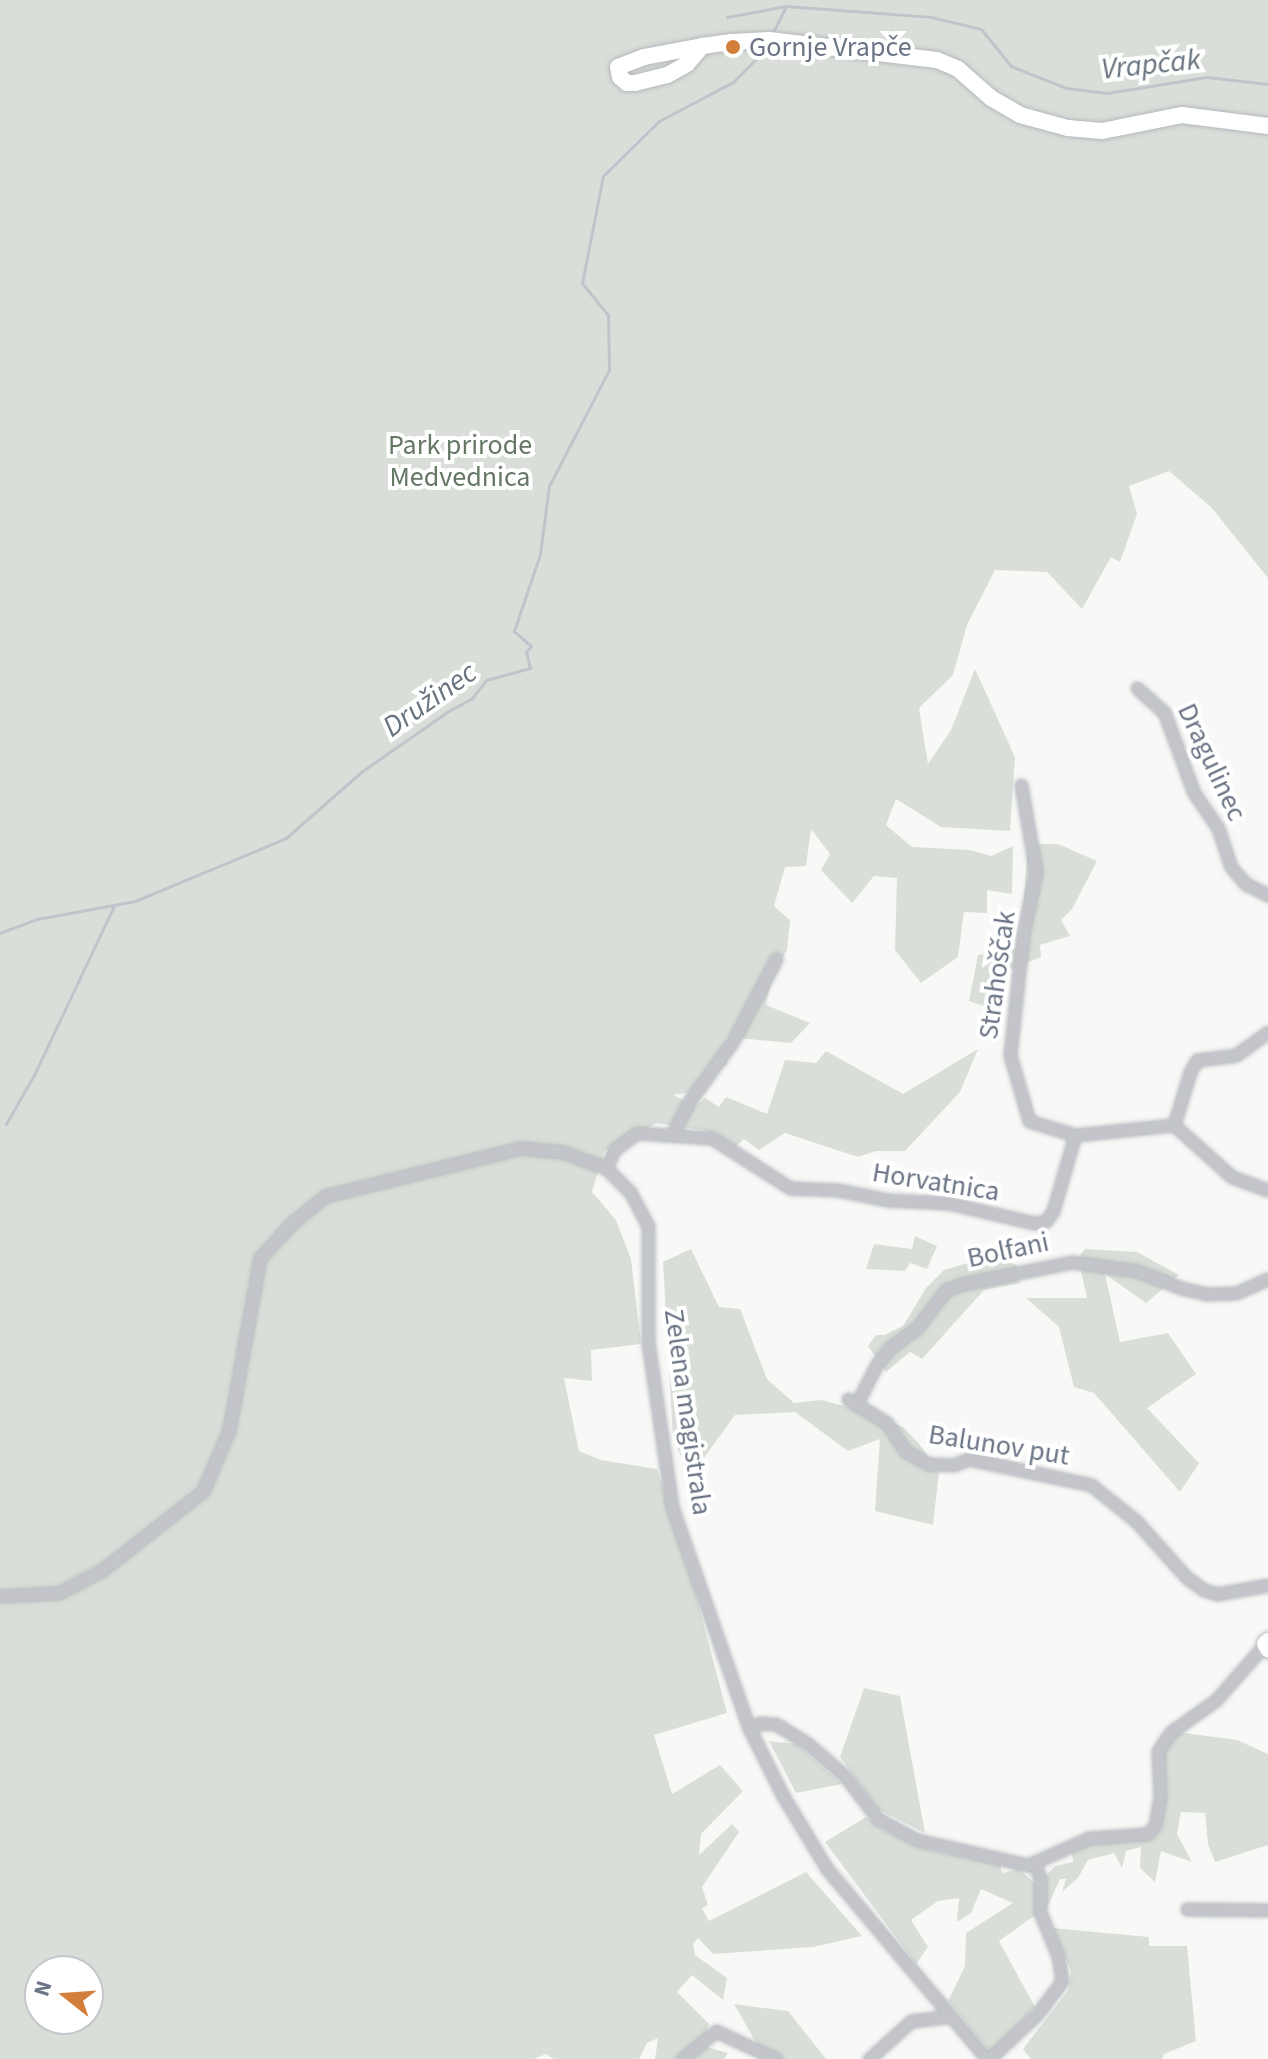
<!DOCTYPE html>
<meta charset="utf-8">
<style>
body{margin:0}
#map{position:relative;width:1268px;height:2059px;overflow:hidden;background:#f8f9f7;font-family:"Source Sans 3",sans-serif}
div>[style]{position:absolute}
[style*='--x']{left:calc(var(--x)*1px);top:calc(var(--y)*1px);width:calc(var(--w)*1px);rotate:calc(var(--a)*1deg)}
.green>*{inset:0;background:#d9dfd8}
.stream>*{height:3px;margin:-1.5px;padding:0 1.5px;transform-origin:1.5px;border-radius:1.5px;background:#bfc5cb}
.roads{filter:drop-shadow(0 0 2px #b6b9be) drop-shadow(0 0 2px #b6b9be)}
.street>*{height:11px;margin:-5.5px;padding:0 5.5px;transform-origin:5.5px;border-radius:5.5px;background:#c3c5ca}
.secondary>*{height:16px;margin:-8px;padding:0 8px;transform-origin:8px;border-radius:8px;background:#fff}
.dots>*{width:22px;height:22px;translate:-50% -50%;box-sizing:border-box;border:4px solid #fff;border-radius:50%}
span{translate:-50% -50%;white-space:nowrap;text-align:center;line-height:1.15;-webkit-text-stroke:8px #fff;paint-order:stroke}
.poi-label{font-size:28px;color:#6b7485}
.left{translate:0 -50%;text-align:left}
.park-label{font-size:28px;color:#657765}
.street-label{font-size:28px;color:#6b7485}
.water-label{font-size:30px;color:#67737f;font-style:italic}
.north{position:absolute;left:24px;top:1955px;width:80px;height:80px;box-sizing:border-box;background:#fff;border:2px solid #c4c7ce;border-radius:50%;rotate:287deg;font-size:22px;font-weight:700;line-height:32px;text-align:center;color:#6b7485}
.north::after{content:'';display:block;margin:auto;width:28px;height:36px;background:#d37f3c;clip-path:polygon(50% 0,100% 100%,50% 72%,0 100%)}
</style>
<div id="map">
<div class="green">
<i style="clip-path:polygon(evenodd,0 0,1268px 0,1268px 578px,1211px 507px,1169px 471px,1129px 486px,1137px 514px,1120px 562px,1111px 557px,1082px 609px,1047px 572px,995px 570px,967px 625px,953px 675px,919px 708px,928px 764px,951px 730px,975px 669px,1015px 757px,1010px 831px,941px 827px,896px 799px,886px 825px,912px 847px,970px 850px,991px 856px,1013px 846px,1012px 894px,987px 890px,987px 913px,964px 912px,958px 957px,921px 983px,895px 950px,897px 878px,874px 876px,852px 903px,821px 870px,830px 854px,811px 829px,806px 866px,785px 867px,774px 906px,790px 920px,787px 950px,773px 974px,766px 1005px,810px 1023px,791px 1043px,726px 1037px,727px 1065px,715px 1070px,706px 1090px,673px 1095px,696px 1106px,705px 1098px,719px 1107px,726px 1097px,767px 1114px,785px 1060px,816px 1063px,826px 1051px,903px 1094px,978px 1049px,960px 1092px,905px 1151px,876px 1151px,858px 1157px,785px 1133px,759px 1150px,744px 1139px,734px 1148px,707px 1131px,657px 1123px,604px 1151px,592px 1192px,616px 1220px,631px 1259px,641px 1344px,591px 1350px,592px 1381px,564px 1378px,579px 1451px,601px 1460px,657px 1469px,692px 1580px,727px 1713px,654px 1735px,672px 1794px,720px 1765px,743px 1791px,701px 1834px,699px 1855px,732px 1824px,739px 1832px,702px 1887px,708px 1905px,702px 1908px,709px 1921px,806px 1872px,862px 1936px,813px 1947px,713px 1954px,698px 1938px,693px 1944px,695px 1955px,727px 1978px,723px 2000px,692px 1975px,677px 1992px,709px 2024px,703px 2046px,728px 2053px,724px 2059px,655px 2059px,658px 2038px,647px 2043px,639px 2059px,554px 2059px,546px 2054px,534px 2059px,0 2059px,0 0,40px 1971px,88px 1971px,88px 2019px,40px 2019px,40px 1971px)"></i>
<i style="clip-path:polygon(1028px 844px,1058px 844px,1097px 861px,1072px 909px,1061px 920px,1070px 936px,1040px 945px,1041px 957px,1007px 971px,998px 1011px,969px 1001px,978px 955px,1020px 948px)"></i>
<i style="clip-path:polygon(915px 1236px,937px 1246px,927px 1269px,910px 1263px,905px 1271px,866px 1269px,874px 1244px,912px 1249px)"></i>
<i style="clip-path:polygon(691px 1249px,719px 1307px,740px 1309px,767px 1379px,794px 1403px,822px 1400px,855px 1409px,903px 1427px,920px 1445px,939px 1472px,933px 1525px,875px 1511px,880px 1439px,848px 1451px,795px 1412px,735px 1415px,690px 1477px,673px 1438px,663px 1262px)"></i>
<i style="clip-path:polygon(1085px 1249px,1137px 1252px,1179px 1275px,1146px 1303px,1105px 1274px,1120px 1342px,1168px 1333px,1196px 1374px,1147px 1408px,1199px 1463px,1180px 1492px,1094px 1393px,1074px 1387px,1059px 1327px,1026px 1298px,1087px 1298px,1078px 1258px)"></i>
<i style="clip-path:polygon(991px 1256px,1017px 1265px,1020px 1283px,984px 1290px,922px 1359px,910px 1352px,886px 1372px,868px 1346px,876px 1335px,884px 1335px,903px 1326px,926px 1288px,944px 1270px)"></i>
<i style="clip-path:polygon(864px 1688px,900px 1696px,925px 1833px,879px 1810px,840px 1757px)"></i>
<i style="clip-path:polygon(1177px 1732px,1237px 1740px,1268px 1754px,1268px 1845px,1215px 1862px,1208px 1844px,1205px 1813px,1181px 1812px,1177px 1834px,1192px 1862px,1161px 1851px,1155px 1882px,1140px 1868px,1141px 1847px,1126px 1851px,1122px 1868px,1114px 1853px,1088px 1860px,1078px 1878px,1062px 1892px,1066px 1879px,1060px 1879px,1048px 1906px,999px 1941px,1035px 2007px,991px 2052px,948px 2001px,965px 1966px,966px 1933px,1013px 1903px,981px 1889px,971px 1913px,957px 1922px,959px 1898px,938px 1901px,911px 1920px,928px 1947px,916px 1964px,825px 1842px,866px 1817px,881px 1829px,932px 1851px,1000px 1864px,1002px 1873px,1019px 1869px,1037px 1885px,1055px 1866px,1073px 1862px,1072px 1851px,1092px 1842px,1154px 1837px,1164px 1753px)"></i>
<i style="clip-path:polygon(769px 1741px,796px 1744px,842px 1784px,796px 1793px)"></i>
<i style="clip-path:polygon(1053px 1928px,1149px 1937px,1149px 1946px,1187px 1946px,1196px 2041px,1164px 2054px,1162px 2059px,1031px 2059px,1023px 2049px,1069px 1989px,1071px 1971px)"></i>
<i style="clip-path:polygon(734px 2004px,788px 2011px,826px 2059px,761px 2059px,763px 2055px)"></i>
</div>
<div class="stream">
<i style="--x:727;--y:17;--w:60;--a:-10.6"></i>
<i style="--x:786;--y:6;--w:145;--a:4.3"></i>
<i style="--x:931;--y:17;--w:51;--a:13.5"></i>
<i style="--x:981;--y:29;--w:48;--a:51"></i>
<i style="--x:1011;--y:66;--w:59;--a:21.8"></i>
<i style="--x:1066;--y:88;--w:41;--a:7"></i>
<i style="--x:1107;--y:93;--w:101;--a:-9.1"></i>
<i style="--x:1207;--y:77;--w:61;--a:6.5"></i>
<i style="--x:773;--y:32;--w:28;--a:-63"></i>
<i style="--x:0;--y:933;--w:40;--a:-21"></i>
<i style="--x:37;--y:919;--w:100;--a:-10.4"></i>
<i style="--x:135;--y:901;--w:164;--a:-22.6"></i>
<i style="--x:286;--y:838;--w:100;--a:-41.3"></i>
<i style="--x:361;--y:772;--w:105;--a:-34.9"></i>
<i style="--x:447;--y:712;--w:29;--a:-29"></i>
<i style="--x:472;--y:698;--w:23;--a:-52"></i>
<i style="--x:486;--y:680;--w:46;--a:-15.3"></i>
<i style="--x:530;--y:668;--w:16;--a:-104"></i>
<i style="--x:526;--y:652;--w:8;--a:-50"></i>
<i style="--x:531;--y:646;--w:23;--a:-139"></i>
<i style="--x:514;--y:631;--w:81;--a:-71.3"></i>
<i style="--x:540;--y:554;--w:69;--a:-82.5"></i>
<i style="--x:549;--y:486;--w:131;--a:-62.7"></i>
<i style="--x:609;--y:370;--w:55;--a:-91"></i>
<i style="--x:608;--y:315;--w:41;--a:-129.1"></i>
<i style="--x:582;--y:283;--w:109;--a:-78.9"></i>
<i style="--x:603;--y:176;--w:78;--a:-44.5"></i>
<i style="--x:659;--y:121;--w:84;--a:-27.8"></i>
<i style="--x:733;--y:82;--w:41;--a:-45"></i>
<i style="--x:6;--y:1124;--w:56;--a:-60.3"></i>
<i style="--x:34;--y:1075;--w:187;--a:-64.7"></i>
</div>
<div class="roads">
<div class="street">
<i style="--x:1137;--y:688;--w:36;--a:42"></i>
<i style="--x:1164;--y:712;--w:86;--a:69.7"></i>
<i style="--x:1194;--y:793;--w:42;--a:55.6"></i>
<i style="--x:1218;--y:828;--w:41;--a:71.6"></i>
<i style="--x:1231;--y:867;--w:23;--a:49"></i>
<i style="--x:1246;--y:884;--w:25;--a:27"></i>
<i style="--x:1021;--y:785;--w:88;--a:80.2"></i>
<i style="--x:1036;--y:872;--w:64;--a:101.7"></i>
<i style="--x:1023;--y:935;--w:121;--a:96.2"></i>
<i style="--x:1010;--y:1055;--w:69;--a:73.9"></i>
<i style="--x:1029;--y:1121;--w:48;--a:16.9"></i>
<i style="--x:1075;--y:1135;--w:100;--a:-5.8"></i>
<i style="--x:1174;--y:1125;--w:55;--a:-73.2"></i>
<i style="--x:1190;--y:1072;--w:14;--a:-60"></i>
<i style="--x:1197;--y:1060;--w:39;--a:-7"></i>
<i style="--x:1236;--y:1055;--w:39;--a:-36"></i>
<i style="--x:1174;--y:1125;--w:78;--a:41.9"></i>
<i style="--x:1232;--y:1177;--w:38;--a:20"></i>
<i style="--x:672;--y:1134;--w:40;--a:-62"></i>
<i style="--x:691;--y:1099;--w:72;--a:-54.1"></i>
<i style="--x:733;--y:1041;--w:93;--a:-62.3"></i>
<i style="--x:606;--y:1168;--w:21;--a:-65"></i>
<i style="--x:615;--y:1149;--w:27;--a:-36"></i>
<i style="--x:637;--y:1133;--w:75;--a:3.8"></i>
<i style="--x:712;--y:1138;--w:93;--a:32.7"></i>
<i style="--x:790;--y:1188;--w:48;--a:2.4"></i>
<i style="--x:838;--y:1190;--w:50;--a:11.5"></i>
<i style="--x:887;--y:1200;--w:61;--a:2.8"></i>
<i style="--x:948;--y:1203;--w:88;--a:13.1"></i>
<i style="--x:1034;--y:1223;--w:12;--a:-9"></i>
<i style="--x:1046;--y:1221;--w:12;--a:-55"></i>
<i style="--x:1053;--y:1211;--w:79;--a:-73.9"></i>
<i style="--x:848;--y:1399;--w:46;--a:31.6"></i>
<i style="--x:887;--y:1423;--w:33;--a:57"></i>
<i style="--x:905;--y:1451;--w:26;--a:29"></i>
<i style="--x:928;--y:1464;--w:25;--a:2"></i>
<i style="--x:953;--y:1465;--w:17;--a:-21"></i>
<i style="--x:969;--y:1459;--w:125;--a:12"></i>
<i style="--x:1091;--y:1485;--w:58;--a:38.7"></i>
<i style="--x:1136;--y:1521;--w:75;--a:48.2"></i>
<i style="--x:1186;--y:1577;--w:22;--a:36"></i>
<i style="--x:1204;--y:1590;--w:14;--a:17"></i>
<i style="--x:1217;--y:1594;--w:52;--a:-10"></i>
<i style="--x:857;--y:1403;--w:44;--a:-62.9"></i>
<i style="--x:877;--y:1364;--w:21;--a:-51"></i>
<i style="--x:890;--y:1348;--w:34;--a:-37"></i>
<i style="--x:917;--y:1328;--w:48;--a:-52.7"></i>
<i style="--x:946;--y:1290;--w:17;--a:-21"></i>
<i style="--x:962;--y:1284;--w:112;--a:-11.3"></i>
<i style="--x:1072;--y:1262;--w:67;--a:7.8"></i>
<i style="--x:1138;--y:1271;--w:46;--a:21.6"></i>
<i style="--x:1181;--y:1288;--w:27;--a:13"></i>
<i style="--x:1207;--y:1294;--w:29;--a:-2"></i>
<i style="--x:1236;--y:1293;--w:35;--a:-24"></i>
<i style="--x:0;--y:1596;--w:58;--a:-3"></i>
<i style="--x:58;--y:1593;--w:48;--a:-27.1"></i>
<i style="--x:101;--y:1571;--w:130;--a:-38.1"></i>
<i style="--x:203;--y:1491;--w:66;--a:-66.9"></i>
<i style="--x:229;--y:1430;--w:175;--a:-79.8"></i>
<i style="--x:260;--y:1258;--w:47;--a:-47.6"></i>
<i style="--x:292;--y:1223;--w:43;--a:-39.3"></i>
<i style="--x:325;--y:1196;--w:202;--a:-13.8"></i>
<i style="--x:521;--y:1148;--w:42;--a:5.4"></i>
<i style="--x:563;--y:1152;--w:46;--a:20.4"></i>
<i style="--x:606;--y:1168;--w:34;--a:45"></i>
<i style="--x:630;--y:1192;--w:38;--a:62"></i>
<i style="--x:648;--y:1226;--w:116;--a:90"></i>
<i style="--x:648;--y:1342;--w:167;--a:81.7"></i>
<i style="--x:672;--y:1507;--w:234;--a:70.8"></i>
<i style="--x:749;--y:1728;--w:76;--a:63.4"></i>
<i style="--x:783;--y:1796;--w:85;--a:58.9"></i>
<i style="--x:827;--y:1869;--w:248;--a:49.9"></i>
<i style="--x:749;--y:1728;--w:12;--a:-24"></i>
<i style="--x:760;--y:1723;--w:16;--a:4"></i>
<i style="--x:776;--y:1724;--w:39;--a:32"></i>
<i style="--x:809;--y:1745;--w:48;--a:40.7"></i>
<i style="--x:845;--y:1776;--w:54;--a:52.5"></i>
<i style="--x:878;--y:1819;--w:44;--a:28.3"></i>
<i style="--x:917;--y:1840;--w:114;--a:12.7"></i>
<i style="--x:1028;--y:1865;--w:67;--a:-23.9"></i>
<i style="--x:1089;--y:1838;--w:58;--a:-3.9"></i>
<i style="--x:1147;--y:1834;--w:12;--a:-48"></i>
<i style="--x:1155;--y:1825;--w:27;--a:-80"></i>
<i style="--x:1160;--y:1798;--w:47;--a:-92.4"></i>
<i style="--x:1158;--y:1751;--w:23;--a:-56"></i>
<i style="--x:1171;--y:1732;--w:55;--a:-35.4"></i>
<i style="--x:1216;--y:1700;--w:74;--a:-48.8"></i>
<i style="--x:1187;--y:1909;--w:81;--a:0.7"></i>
<i style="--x:682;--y:2059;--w:44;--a:-39.5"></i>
<i style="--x:716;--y:2031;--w:66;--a:25"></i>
<i style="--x:869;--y:2059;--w:57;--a:-42.1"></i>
<i style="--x:911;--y:2021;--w:39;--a:-7"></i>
<i style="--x:989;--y:2059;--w:67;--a:-43.2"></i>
<i style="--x:1038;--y:2013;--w:40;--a:-53"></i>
<i style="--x:1062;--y:1981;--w:25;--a:-99"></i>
<i style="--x:1058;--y:1956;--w:48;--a:-112.2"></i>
<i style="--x:1040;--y:1912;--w:34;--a:-90"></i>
<i style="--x:1040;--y:1878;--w:15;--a:-110"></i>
</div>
<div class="secondary">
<i style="--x:702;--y:46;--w:23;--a:130"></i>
<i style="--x:687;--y:64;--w:23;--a:151"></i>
<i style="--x:667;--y:75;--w:33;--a:166"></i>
<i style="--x:635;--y:83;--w:8;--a:180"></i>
<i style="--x:627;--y:83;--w:9;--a:-139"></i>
<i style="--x:620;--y:77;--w:10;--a:-101"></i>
<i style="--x:618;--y:67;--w:28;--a:-21"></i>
<i style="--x:644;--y:57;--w:59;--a:-10.7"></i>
<i style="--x:702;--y:46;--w:30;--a:-8"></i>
<i style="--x:732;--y:42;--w:37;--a:-3"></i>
<i style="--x:769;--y:40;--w:169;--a:6.8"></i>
<i style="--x:937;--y:60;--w:23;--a:23"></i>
<i style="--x:958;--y:69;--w:44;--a:41.3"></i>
<i style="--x:991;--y:98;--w:34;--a:30"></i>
<i style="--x:1020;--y:115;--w:50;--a:15.2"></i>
<i style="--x:1068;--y:128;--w:34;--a:5"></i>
<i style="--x:1102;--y:131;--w:82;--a:-11.3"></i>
<i style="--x:1182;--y:115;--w:87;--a:7.3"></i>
<i style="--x:1268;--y:1641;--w:4;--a:135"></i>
<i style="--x:1265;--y:1644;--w:6;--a:59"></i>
</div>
</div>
<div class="dots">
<i style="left:733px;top:47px;background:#d37f3c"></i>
</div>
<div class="poi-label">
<span class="left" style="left:749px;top:47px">Gornje Vrapče</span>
</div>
<div class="park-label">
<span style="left:460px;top:461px">Park prirode<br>Medvednica</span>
</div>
<div class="street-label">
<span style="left:1212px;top:762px;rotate:65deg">Dragulinec</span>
<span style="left:997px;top:975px;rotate:-82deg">Strahoščak</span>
<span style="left:936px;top:1182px;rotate:9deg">Horvatnica</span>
<span style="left:1008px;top:1250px;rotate:-12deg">Bolfani</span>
<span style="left:688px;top:1412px;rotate:82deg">Zelena magistrala</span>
<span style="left:999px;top:1445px;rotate:9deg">Balunov put</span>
</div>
<div class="water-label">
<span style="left:1151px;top:65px;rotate:-6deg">Vrapčak</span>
<span style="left:430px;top:700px;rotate:-35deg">Družinec</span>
</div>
<div class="north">N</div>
</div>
